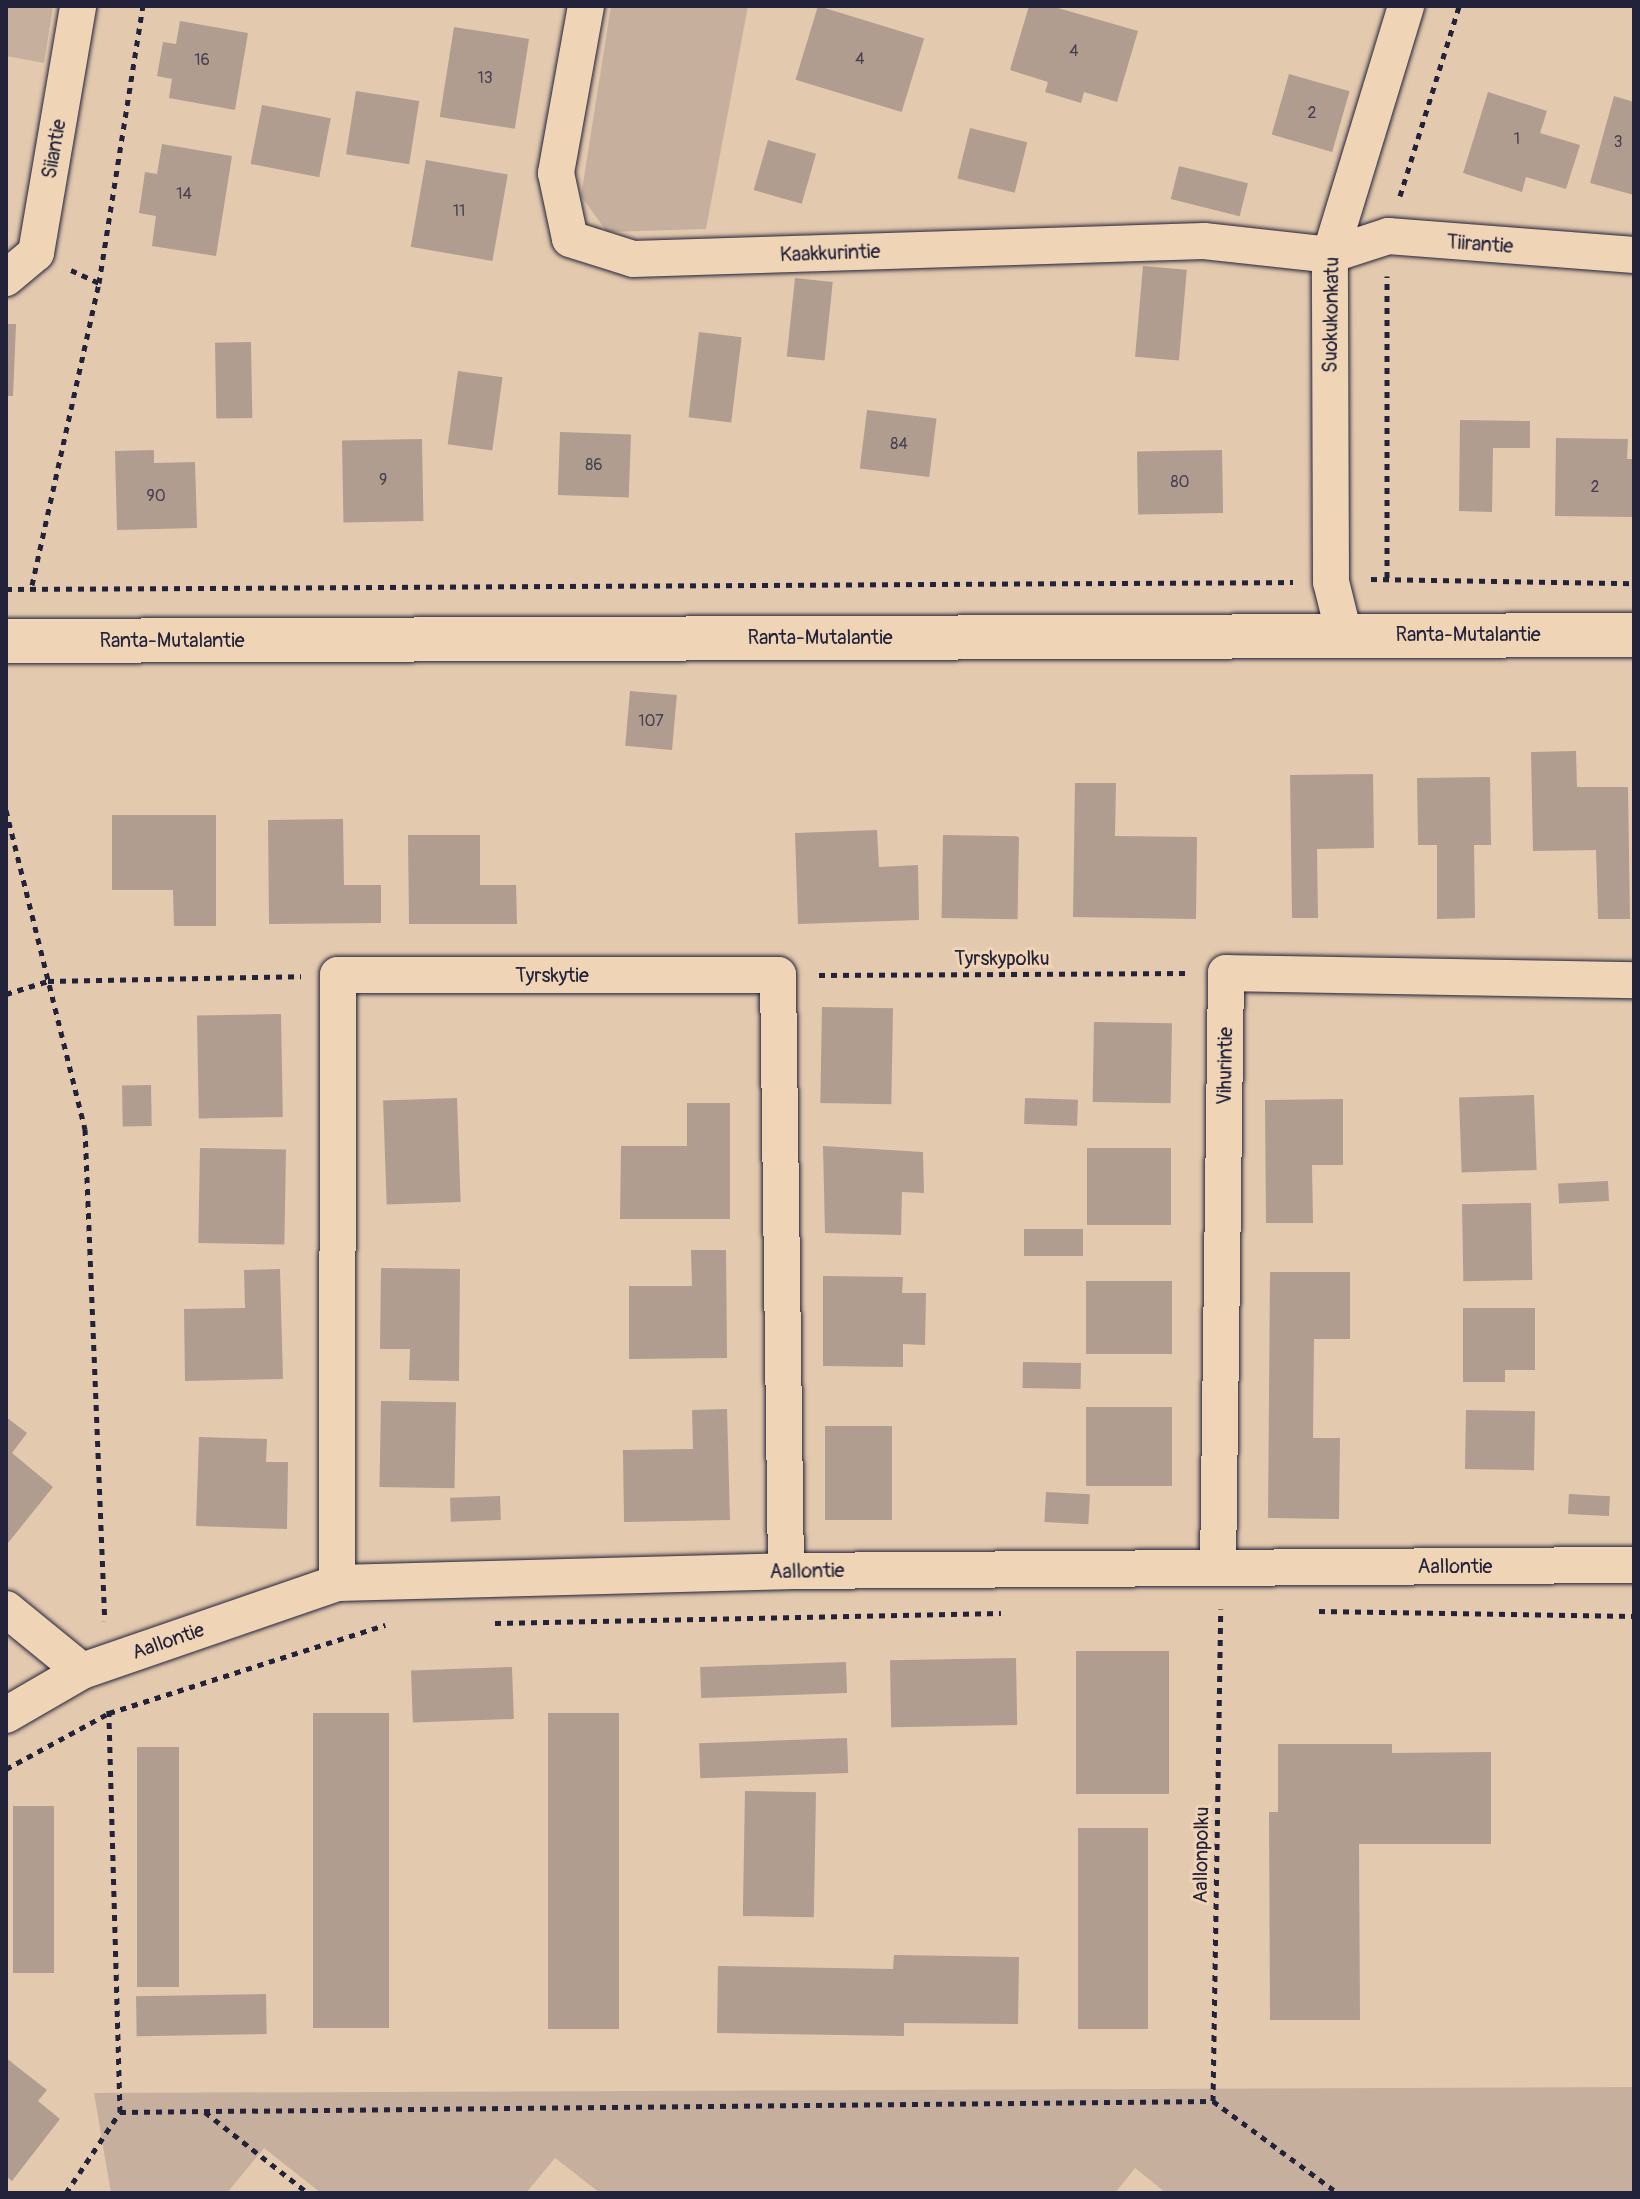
<!DOCTYPE html>
<style>
body{margin:0}
#map{position:relative;width:1640px;height:2199px;overflow:hidden;background:#e3c9ae;font-family:Pangolin,sans-serif}
div>[style]{position:absolute}
[style*='--x']{left:calc(var(--x)*1px);top:calc(var(--y)*1px);width:calc(var(--w)*1px);rotate:calc(var(--a)*1deg)}
.green>*{inset:0;background:#c6b09d}
.building>*{inset:0;background:#b09d90;transform-origin:0 0}
.path>*{height:5px;margin-top:-2.5px;transform-origin:0;background:repeating-linear-gradient(90deg,#22223b 0 6px,transparent 0 12px)}
.roads{filter:drop-shadow(0 0 2px #22223b) drop-shadow(0 0 2px #22223b)}
.street>*{height:36px;margin:-18px;padding:0 18px;transform-origin:18px;border-radius:18px;background:#efd4b6}
.secondary>*{height:44px;margin:-22px;padding:0 22px;transform-origin:22px;border-radius:22px;background:#efd4b6}
span{translate:-50% -50%;white-space:nowrap;text-align:center;line-height:1.15;-webkit-text-stroke:6px #efd4b6;paint-order:stroke}
.number-label{font-size:16px;color:#464150}
.number-label span{-webkit-text-stroke-width:0}
.street-label{font-size:20px;color:#22223b}
.frame{position:absolute;inset:0;border:8px solid #22223b;pointer-events:none}
</style>
<div id="map">
<div class="green">
<i style="clip-path:polygon(6px 6px,53px 6px,44px 63px,6px 56px)"></i>
<i style="clip-path:polygon(611px 6px,748px 6px,706px 229px,607px 232px,581px 196px)"></i>
<i style="clip-path:polygon(1634px 2087px,1634px 2193px,1166px 2193px,1135px 2168px,1115px 2193px,600px 2193px,555px 2158px,526px 2193px,321px 2193px,264px 2148px,227px 2193px,111px 2193px,94px 2093px)"></i>
</div>
<div class="building">
<i style="left:818px;top:6px;width:111px;height:77px;rotate:17deg"></i>
<i style="clip-path:polygon(1029px 6px,1051px 6px,1138px 31px,1117px 102px,1084px 92px,1081px 103px,1045px 92px,1048px 82px,1010px 70px)"></i>
<i style="clip-path:polygon(180px 21px,248px 33px,235px 110px,169px 98px,172px 79px,157px 76px,163px 42px,176px 44px)"></i>
<i style="left:454px;top:27px;width:76px;height:91px;rotate:9deg"></i>
<i style="left:1289px;top:74px;width:63px;height:63px;rotate:16deg"></i>
<i style="left:356px;top:91px;width:64px;height:64px;rotate:9deg"></i>
<i style="clip-path:polygon(1488px 92px,1547px 111px,1540px 133px,1580px 145px,1566px 189px,1526px 177px,1522px 192px,1463px 173px)"></i>
<i style="clip-path:polygon(1614px 96px,1634px 102px,1634px 195px,1590px 183px)"></i>
<i style="left:262px;top:105px;width:70px;height:60px;rotate:11deg"></i>
<i style="left:970px;top:128px;width:59px;height:52px;rotate:14deg"></i>
<i style="left:768px;top:140px;width:50px;height:52px;rotate:16deg"></i>
<i style="clip-path:polygon(162px 144px,232px 156px,216px 256px,152px 246px,156px 216px,139px 213px,145px 172px,157px 174px)"></i>
<i style="left:426px;top:160px;width:83px;height:88px;rotate:10deg"></i>
<i style="left:1179px;top:166px;width:71px;height:34px;rotate:14deg"></i>
<i style="left:1143px;top:266px;width:44px;height:91px;rotate:5deg"></i>
<i style="left:795px;top:278px;width:38px;height:79px;rotate:6deg"></i>
<i style="clip-path:polygon(6px 324px,16px 324px,13px 396px,6px 396px)"></i>
<i style="left:699px;top:332px;width:43px;height:86px;rotate:7deg"></i>
<i style="left:251px;top:342px;width:76px;height:36px;rotate:89deg"></i>
<i style="left:458px;top:371px;width:45px;height:74px;rotate:8deg"></i>
<i style="left:867px;top:410px;width:70px;height:59px;rotate:7deg"></i>
<i style="clip-path:polygon(1460px 420px,1530px 421px,1530px 448px,1493px 448px,1492px 512px,1459px 511px)"></i>
<i style="left:560px;top:432px;width:71px;height:63px;rotate:2deg"></i>
<i style="clip-path:polygon(1556px 438px,1628px 439px,1627px 459px,1634px 459px,1634px 517px,1555px 516px)"></i>
<i style="left:422px;top:439px;width:82px;height:80px;rotate:89deg"></i>
<i style="clip-path:polygon(154px 450px,154px 463px,195px 462px,197px 528px,117px 530px,115px 451px)"></i>
<i style="left:1222px;top:450px;width:63px;height:85px;rotate:89deg"></i>
<i style="left:630px;top:691px;width:47px;height:55px;rotate:5deg"></i>
<i style="clip-path:polygon(1576px 751px,1577px 787px,1628px 787px,1630px 919px,1598px 919px,1596px 850px,1533px 851px,1531px 752px)"></i>
<i style="clip-path:polygon(1373px 774px,1374px 848px,1317px 849px,1318px 918px,1292px 918px,1290px 775px)"></i>
<i style="clip-path:polygon(1490px 777px,1491px 845px,1474px 845px,1475px 918px,1437px 919px,1437px 845px,1418px 845px,1417px 778px)"></i>
<i style="clip-path:polygon(1075px 783px,1116px 783px,1115px 836px,1197px 837px,1196px 919px,1073px 917px)"></i>
<i style="clip-path:polygon(112px 815px,216px 815px,216px 926px,174px 926px,173px 890px,112px 890px)"></i>
<i style="clip-path:polygon(343px 819px,344px 885px,381px 885px,381px 923px,269px 924px,268px 820px)"></i>
<i style="clip-path:polygon(877px 830px,879px 867px,918px 865px,919px 920px,798px 924px,795px 833px)"></i>
<i style="clip-path:polygon(408px 835px,480px 835px,480px 885px,516px 885px,517px 924px,409px 924px)"></i>
<i style="left:943px;top:835px;width:76px;height:83px;rotate:1deg"></i>
<i style="left:822px;top:1007px;width:71px;height:96px;rotate:1deg"></i>
<i style="left:281px;top:1014px;width:103px;height:84px;rotate:89deg"></i>
<i style="left:1094px;top:1022px;width:78px;height:80px;rotate:1deg"></i>
<i style="left:151px;top:1085px;width:41px;height:29px;rotate:89deg"></i>
<i style="left:1534px;top:1095px;width:75px;height:75px;rotate:88deg"></i>
<i style="left:457px;top:1098px;width:104px;height:74px;rotate:88deg"></i>
<i style="left:1025px;top:1098px;width:53px;height:26px;rotate:2deg"></i>
<i style="clip-path:polygon(1343px 1099px,1343px 1165px,1312px 1165px,1313px 1223px,1266px 1223px,1265px 1100px)"></i>
<i style="clip-path:polygon(687px 1103px,730px 1103px,730px 1219px,620px 1219px,621px 1146px,687px 1146px)"></i>
<i style="clip-path:polygon(823px 1146px,923px 1152px,924px 1193px,902px 1192px,901px 1235px,825px 1233px)"></i>
<i style="left:200px;top:1148px;width:86px;height:95px;rotate:1deg"></i>
<i style="left:1087px;top:1148px;width:84px;height:77px"></i>
<i style="left:1608px;top:1181px;width:20px;height:50px;rotate:87deg"></i>
<i style="left:1531px;top:1203px;width:77px;height:69px;rotate:89deg"></i>
<i style="left:1024px;top:1229px;width:59px;height:27px"></i>
<i style="clip-path:polygon(691px 1250px,726px 1250px,727px 1358px,629px 1359px,629px 1286px,692px 1286px)"></i>
<i style="clip-path:polygon(381px 1268px,460px 1269px,459px 1381px,409px 1380px,410px 1349px,380px 1349px)"></i>
<i style="clip-path:polygon(280px 1269px,283px 1379px,185px 1381px,184px 1309px,245px 1308px,244px 1270px)"></i>
<i style="clip-path:polygon(1270px 1272px,1350px 1272px,1350px 1339px,1314px 1339px,1313px 1438px,1340px 1438px,1339px 1519px,1268px 1518px)"></i>
<i style="clip-path:polygon(823px 1276px,903px 1277px,902px 1293px,926px 1293px,925px 1345px,903px 1344px,903px 1367px,823px 1366px)"></i>
<i style="left:1086px;top:1281px;width:86px;height:73px"></i>
<i style="clip-path:polygon(1463px 1308px,1535px 1308px,1535px 1370px,1505px 1370px,1505px 1382px,1463px 1382px)"></i>
<i style="left:1023px;top:1362px;width:58px;height:26px;rotate:1deg"></i>
<i style="left:381px;top:1401px;width:75px;height:86px;rotate:1deg"></i>
<i style="left:1086px;top:1407px;width:86px;height:79px"></i>
<i style="clip-path:polygon(727px 1409px,730px 1520px,624px 1522px,623px 1450px,693px 1449px,692px 1410px)"></i>
<i style="left:1466px;top:1410px;width:69px;height:59px;rotate:1deg"></i>
<i style="clip-path:polygon(6px 1417px,27px 1433px,12px 1453px,53px 1487px,8px 1543px)"></i>
<i style="left:825px;top:1426px;width:67px;height:94px"></i>
<i style="clip-path:polygon(199px 1437px,267px 1439px,266px 1462px,288px 1462px,287px 1529px,196px 1526px)"></i>
<i style="left:1046px;top:1492px;width:44px;height:30px;rotate:3deg"></i>
<i style="left:1569px;top:1494px;width:41px;height:20px;rotate:3deg"></i>
<i style="left:500px;top:1496px;width:24px;height:50px;rotate:88deg"></i>
<i style="left:1169px;top:1651px;width:143px;height:93px;rotate:90deg"></i>
<i style="left:1016px;top:1658px;width:67px;height:126px;rotate:89deg"></i>
<i style="left:846px;top:1662px;width:31px;height:146px;rotate:88deg"></i>
<i style="left:512px;top:1667px;width:52px;height:101px;rotate:88deg"></i>
<i style="left:313px;top:1713px;width:76px;height:315px"></i>
<i style="left:548px;top:1713px;width:71px;height:316px"></i>
<i style="left:847px;top:1738px;width:35px;height:148px;rotate:88deg"></i>
<i style="clip-path:polygon(1278px 1744px,1392px 1744px,1392px 1753px,1491px 1752px,1491px 1844px,1359px 1844px,1360px 2020px,1270px 2020px,1269px 1812px,1278px 1812px)"></i>
<i style="left:137px;top:1747px;width:42px;height:240px"></i>
<i style="left:745px;top:1791px;width:71px;height:125px;rotate:1deg"></i>
<i style="left:13px;top:1806px;width:41px;height:167px"></i>
<i style="left:1078px;top:1828px;width:70px;height:201px"></i>
<i style="clip-path:polygon(894px 1955px,1019px 1957px,1018px 2024px,904px 2023px,904px 2036px,717px 2033px,718px 1966px,893px 1969px)"></i>
<i style="left:266px;top:1994px;width:40px;height:130px;rotate:89deg"></i>
<i style="clip-path:polygon(6px 2058px,47px 2090px,38px 2101px,60px 2119px,12px 2181px,6px 2176px)"></i>
</div>
<div class="path">
<i style="--x:1400;--y:196;--w:199;--a:-72.7"></i>
<i style="--x:71;--y:270;--w:31;--a:25"></i>
<i style="--x:1387;--y:578;--w:302;--a:-90"></i>
<i style="--x:1371;--y:579;--w:263;--a:0.9"></i>
<i style="--x:32;--y:585;--w:309;--a:-77.5"></i>
<i style="--x:99;--y:283;--w:280;--a:-81"></i>
<i style="--x:6;--y:589;--w:1287;--a:-0.31"></i>
<i style="--x:6;--y:810;--w:329;--a:76.1"></i>
<i style="--x:85;--y:1129;--w:492;--a:87.7"></i>
<i style="--x:819;--y:975;--w:370;--a:-0.3"></i>
<i style="--x:6;--y:994;--w:44;--a:-17.2"></i>
<i style="--x:48;--y:981;--w:253;--a:-1.1"></i>
<i style="--x:1319;--y:1611;--w:315;--a:0.9"></i>
<i style="--x:495;--y:1623;--w:506;--a:-1.13"></i>
<i style="--x:6;--y:1769;--w:117;--a:-28.5"></i>
<i style="--x:109;--y:1713;--w:290;--a:-17.7"></i>
<i style="--x:1213;--y:2101;--w:492;--a:-89.1"></i>
<i style="--x:120;--y:2112;--w:1093;--a:-0.58"></i>
<i style="--x:1213;--y:2101;--w:155;--a:36.4"></i>
<i style="--x:205;--y:2112;--w:131;--a:38.2"></i>
<i style="--x:66;--y:2193;--w:97;--a:-56.3"></i>
<i style="--x:120;--y:2112;--w:402;--a:-91.6"></i>
</div>
<div class="roads">
<div class="street">
<i style="--x:586;--y:6;--w:170;--a:100.2"></i>
<i style="--x:556;--y:173;--w:67;--a:78"></i>
<i style="--x:570;--y:239;--w:66;--a:17.6"></i>
<i style="--x:633;--y:259;--w:571;--a:-1.81"></i>
<i style="--x:1204;--y:241;--w:127;--a:6.3"></i>
<i style="--x:1330;--y:255;--w:61;--a:-18.1"></i>
<i style="--x:1388;--y:236;--w:247;--a:4.4"></i>
<i style="--x:6;--y:278;--w:39;--a:-40"></i>
<i style="--x:36;--y:253;--w:251;--a:-80.3"></i>
<i style="--x:1344;--y:634;--w:54;--a:-104"></i>
<i style="--x:1331;--y:582;--w:327;--a:-90.2"></i>
<i style="--x:1330;--y:255;--w:260;--a:-73"></i>
<i style="--x:1218;--y:1568;--w:595;--a:-89.23"></i>
<i style="--x:1226;--y:973;--w:408;--a:1"></i>
<i style="--x:337;--y:1583;--w:608;--a:-89.91"></i>
<i style="--x:338;--y:975;--w:440;--a:0"></i>
<i style="--x:778;--y:975;--w:596;--a:89.23"></i>
<i style="--x:6;--y:1609;--w:98;--a:39.2"></i>
<i style="--x:6;--y:1715;--w:88;--a:-30.1"></i>
<i style="--x:82;--y:1671;--w:270;--a:-19"></i>
<i style="--x:337;--y:1583;--w:449;--a:-1.5"></i>
<i style="--x:786;--y:1571;--w:848;--a:-0.41"></i>
</div>
<div class="secondary">
<i style="--x:6;--y:641;--w:1628;--a:-0.21"></i>
</div>
</div>
<div class="number-label">
<span style="left:1074px;top:51px">4</span>
<span style="left:860px;top:59px">4</span>
<span style="left:202px;top:60px">16</span>
<span style="left:485px;top:78px">13</span>
<span style="left:1312px;top:113px">2</span>
<span style="left:1517px;top:139px">1</span>
<span style="left:1618px;top:142px">3</span>
<span style="left:184px;top:194px">14</span>
<span style="left:459px;top:211px">11</span>
<span style="left:899px;top:444px">84</span>
<span style="left:594px;top:465px">86</span>
<span style="left:383px;top:480px">9</span>
<span style="left:1180px;top:482px">80</span>
<span style="left:1595px;top:487px">2</span>
<span style="left:156px;top:496px">90</span>
<span style="left:651px;top:721px">107</span>
</div>
<div class="street-label">
<span style="left:54px;top:149px;rotate:-80deg">Siiantie</span>
<span style="left:1480px;top:244px;rotate:4deg">Tiirantie</span>
<span style="left:830px;top:253px;rotate:-2deg">Kaakkurintie</span>
<span style="left:1331px;top:315px;rotate:-89deg">Suokukonkatu</span>
<span style="left:1468px;top:634px">Ranta-Mutalantie</span>
<span style="left:820px;top:637px">Ranta-Mutalantie</span>
<span style="left:172px;top:640px">Ranta-Mutalantie</span>
<span style="left:1002px;top:958px">Tyrskypolku</span>
<span style="left:552px;top:975px">Tyrskytie</span>
<span style="left:1225px;top:1066px;rotate:-89deg">Vihurintie</span>
<span style="left:1455px;top:1566px">Aallontie</span>
<span style="left:807px;top:1571px;rotate:-1deg">Aallontie</span>
<span style="left:168px;top:1641px;rotate:-19deg">Aallontie</span>
<span style="left:1201px;top:1855px;rotate:-89deg">Aallonpolku</span>
</div>
<div class="frame"></div>
</div>
